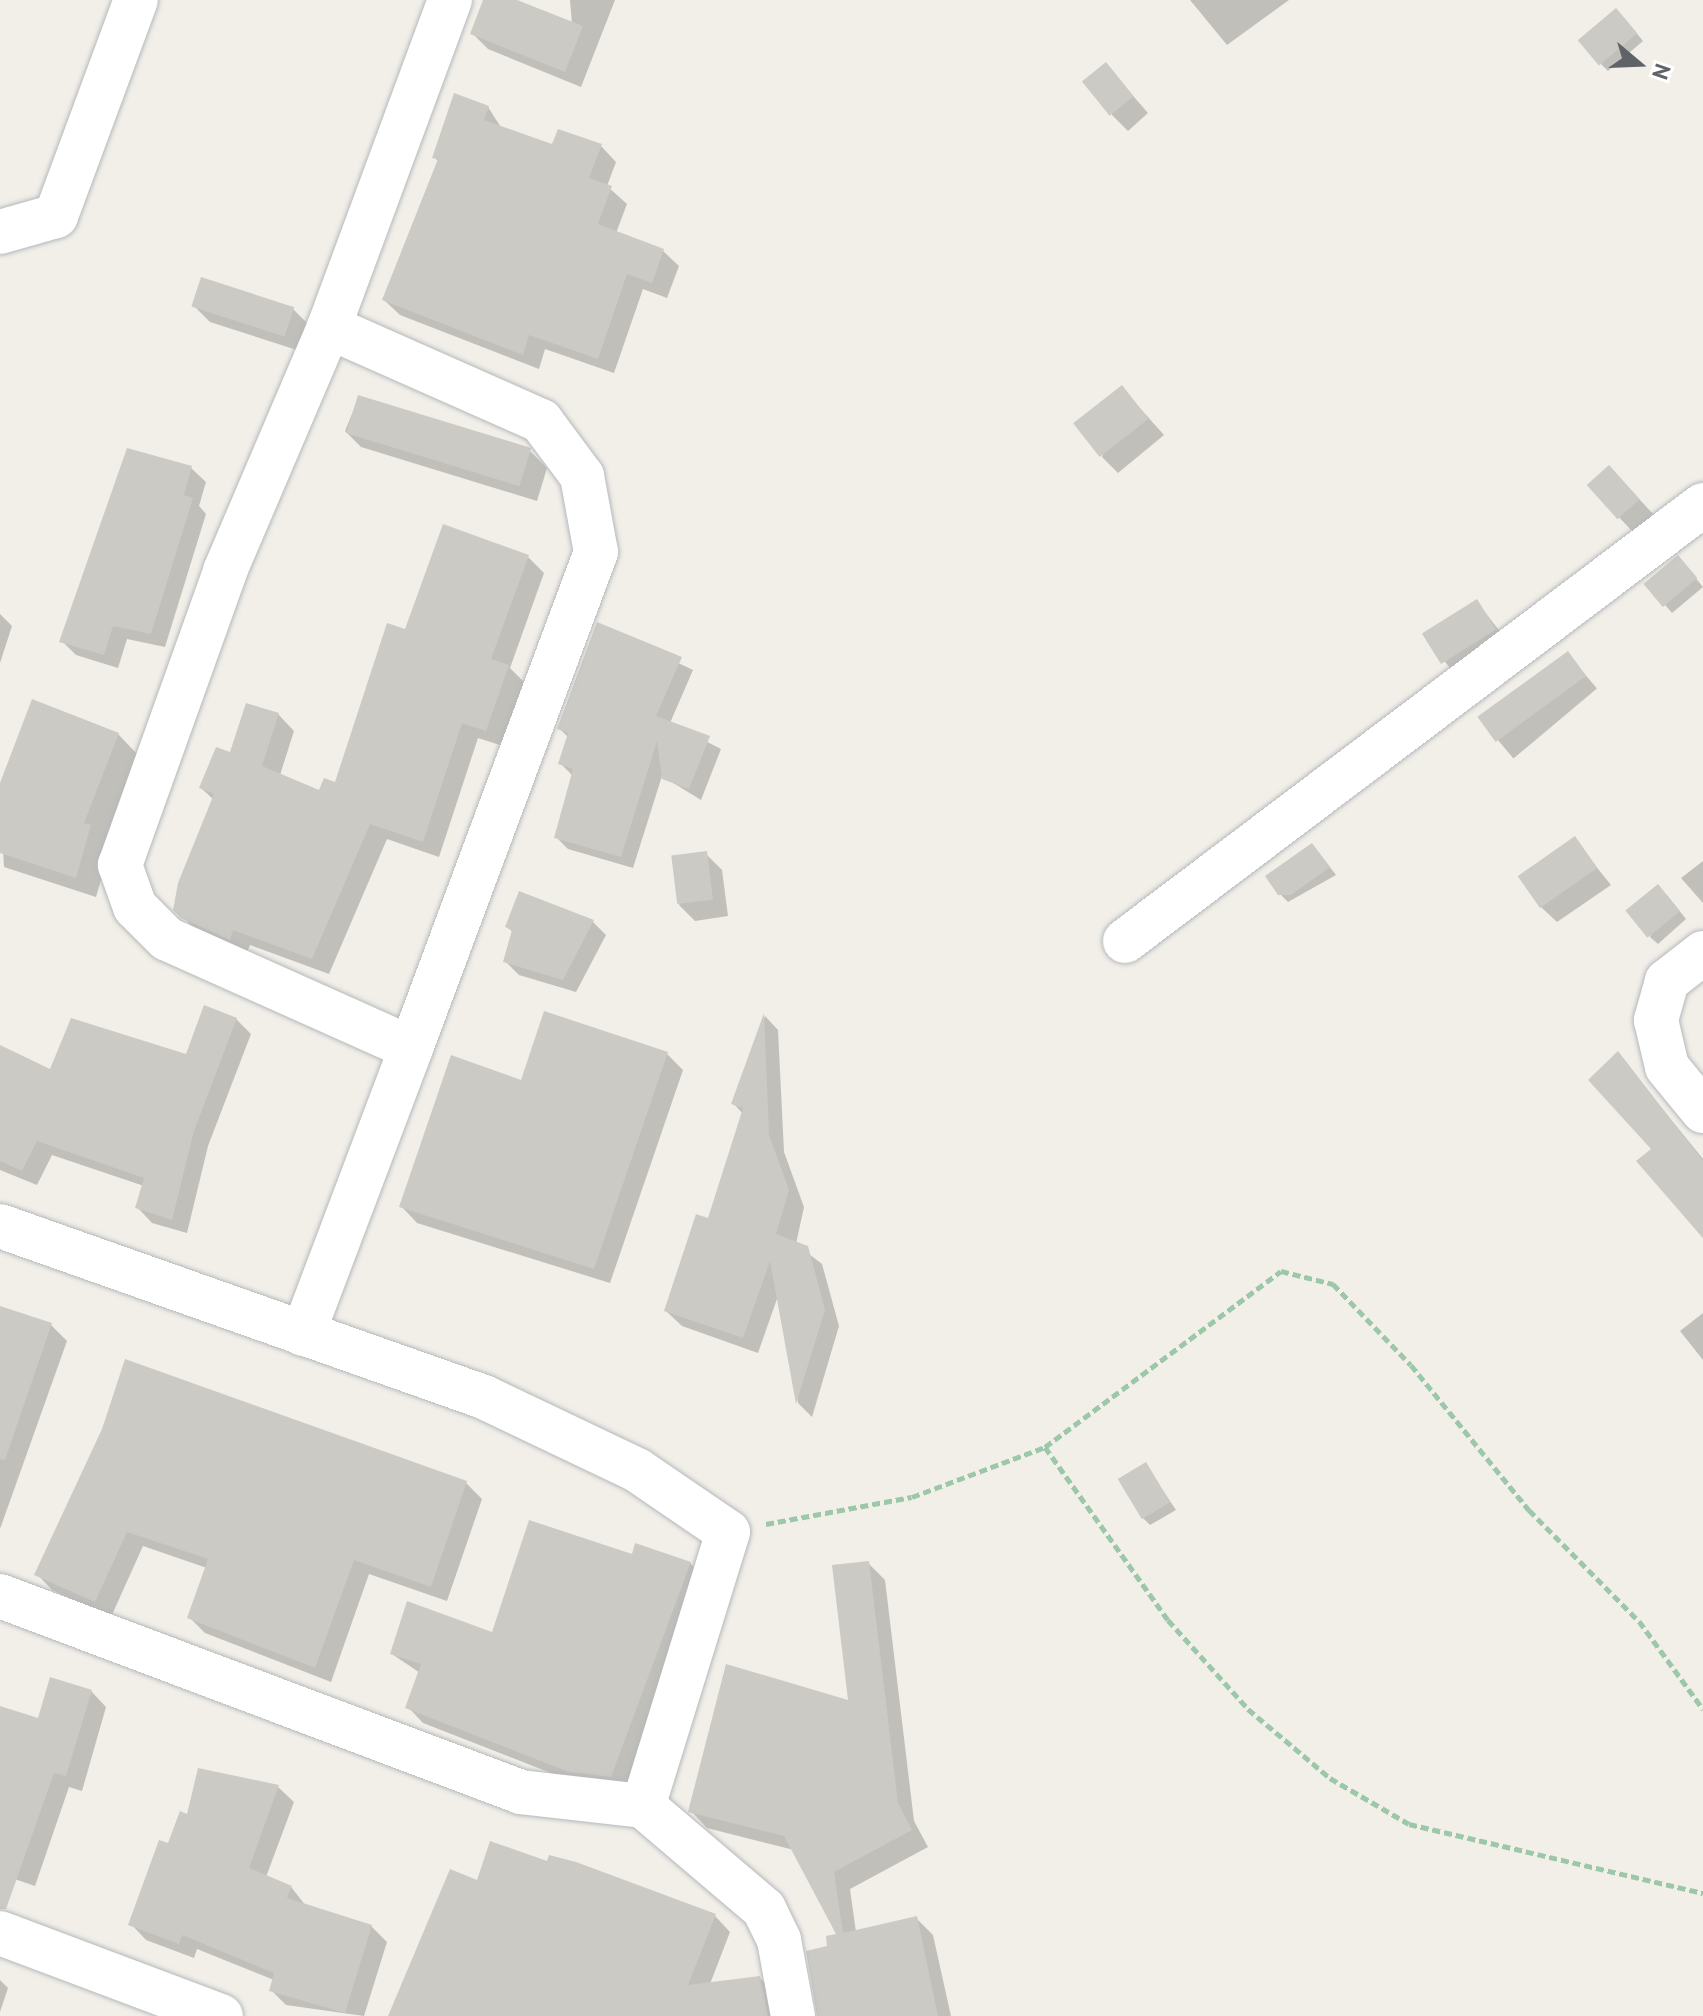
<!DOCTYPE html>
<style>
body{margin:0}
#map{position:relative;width:1703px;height:2016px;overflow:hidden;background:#f1efe8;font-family:"PT Sans",sans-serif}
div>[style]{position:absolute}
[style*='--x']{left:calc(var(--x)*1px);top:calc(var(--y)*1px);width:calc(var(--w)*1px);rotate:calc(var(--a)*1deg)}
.shadow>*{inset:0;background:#0003;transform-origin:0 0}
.building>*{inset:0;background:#cccac5;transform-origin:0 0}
.path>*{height:5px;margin-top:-2.5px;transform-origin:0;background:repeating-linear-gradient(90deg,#9cc7a9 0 8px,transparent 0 12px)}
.roads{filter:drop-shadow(0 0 2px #b5b8bc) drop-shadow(0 0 2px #b5b8bc)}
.minor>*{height:44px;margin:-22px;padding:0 22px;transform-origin:22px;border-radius:22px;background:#fff}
span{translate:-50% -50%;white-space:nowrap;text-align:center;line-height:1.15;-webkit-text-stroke:7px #fff;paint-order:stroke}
.north{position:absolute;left:1599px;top:24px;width:80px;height:80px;-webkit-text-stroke:6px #fff;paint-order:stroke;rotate:109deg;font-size:22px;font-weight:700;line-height:32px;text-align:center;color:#5f6368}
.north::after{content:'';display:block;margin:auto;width:28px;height:36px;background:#5f6368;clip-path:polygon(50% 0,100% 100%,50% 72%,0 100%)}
</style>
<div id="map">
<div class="shadow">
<i style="clip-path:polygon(486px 0,511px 0,572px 24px,570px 0,615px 0,581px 87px,488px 49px,472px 33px)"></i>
<i style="clip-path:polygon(1190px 0,1289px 0,1227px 45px)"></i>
<i style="clip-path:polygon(1624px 18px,1643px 41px,1608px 71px,1601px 64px)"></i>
<i style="clip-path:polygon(1106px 65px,1148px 113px,1128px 131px,1112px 115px)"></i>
<i style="clip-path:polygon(488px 107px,502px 129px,553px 147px,601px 146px,616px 162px,607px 186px,627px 204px,616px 233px,663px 251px,679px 266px,667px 298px,643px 289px,614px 373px,545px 349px,539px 369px,400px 315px,384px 300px,439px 162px,434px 157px)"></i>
<i style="clip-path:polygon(194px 306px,293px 309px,309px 325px,300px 351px,210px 322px)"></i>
<i style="clip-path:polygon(1122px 388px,1164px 435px,1118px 473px,1102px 457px)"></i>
<i style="clip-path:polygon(359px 397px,531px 452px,547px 468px,537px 501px,361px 447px,345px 431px)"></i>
<i style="clip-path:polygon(191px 468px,206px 482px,199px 506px,206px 514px,165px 647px,127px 639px,118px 668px,76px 655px,62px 641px)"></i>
<i style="clip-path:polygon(1625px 484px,1655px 516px,1635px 534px,1589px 486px)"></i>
<i style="clip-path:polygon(528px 557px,544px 573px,510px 668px,525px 683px,503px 746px,478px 738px,439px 857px,387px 839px,329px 974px,250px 945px,246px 955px,192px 926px,175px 909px,214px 800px,201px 788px,278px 714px,294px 731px,280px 775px,320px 792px,336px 785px,406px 632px)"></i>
<i style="clip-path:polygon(1685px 565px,1703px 587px,1672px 613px,1647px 584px)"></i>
<i style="left:1477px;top:602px;width:56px;height:62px;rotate:52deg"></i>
<i style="clip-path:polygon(0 614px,12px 626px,0 663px)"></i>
<i style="clip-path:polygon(598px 625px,693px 670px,670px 723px,721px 749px,701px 800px,662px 776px,633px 868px,568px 849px,556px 837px,573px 776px,560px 763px,569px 738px,559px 728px)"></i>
<i style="left:1568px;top:654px;width:45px;height:109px;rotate:50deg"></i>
<i style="clip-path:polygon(118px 734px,138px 755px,96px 897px,4px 867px,0 799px)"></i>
<i style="clip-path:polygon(1574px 839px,1611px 885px,1557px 922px,1541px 907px)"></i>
<i style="clip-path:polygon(1319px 853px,1336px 875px,1288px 902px,1280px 894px)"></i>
<i style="clip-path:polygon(706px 854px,722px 870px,728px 916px,695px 921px,679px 905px)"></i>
<i style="clip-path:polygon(1703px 861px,1703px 903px,1681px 878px)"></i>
<i style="clip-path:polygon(1666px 894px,1686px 919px,1658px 944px,1650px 937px)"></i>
<i style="clip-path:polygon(593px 922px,606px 935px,576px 992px,519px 975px,506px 962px,514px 933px,507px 927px)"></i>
<i style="clip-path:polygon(765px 1016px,778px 1030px,784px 1152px,804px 1207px,796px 1244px,822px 1264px,839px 1326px,812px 1417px,798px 1403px,778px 1296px,758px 1353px,682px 1326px,666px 1311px,709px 1220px,743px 1114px,733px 1103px)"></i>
<i style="clip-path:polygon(236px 1019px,251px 1034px,208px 1146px,187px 1233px,152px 1223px,138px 1208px,144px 1186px,52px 1155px,37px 1185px,0 1170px,0 1047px,51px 1072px,187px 1056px)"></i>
<i style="clip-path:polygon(667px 1054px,683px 1070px,610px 1283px,417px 1223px,402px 1207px,522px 1082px)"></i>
<i style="clip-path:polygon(1618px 1054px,1703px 1159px,1703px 1238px,1638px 1161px,1654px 1150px)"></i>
<i style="clip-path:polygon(1703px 1313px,1703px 1360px,1680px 1331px)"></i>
<i style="clip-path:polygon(0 1323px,51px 1325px,67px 1341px,0 1529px)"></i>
<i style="clip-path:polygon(104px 1430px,466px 1483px,482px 1499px,447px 1601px,369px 1574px,331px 1682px,205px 1633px,189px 1617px,207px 1568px,143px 1546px,111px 1617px,52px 1590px,37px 1574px)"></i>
<i style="clip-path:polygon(1146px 1465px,1176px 1510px,1150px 1525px,1143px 1518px)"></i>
<i style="clip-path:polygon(633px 1557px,690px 1563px,705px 1579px,627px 1792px,587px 1787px,423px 1723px,408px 1707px,420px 1673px,392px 1654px,493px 1634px)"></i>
<i style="clip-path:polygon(868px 1563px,885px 1580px,914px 1821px,928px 1847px,850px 1889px,856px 1932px,916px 1918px,933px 1935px,951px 2016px,824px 2016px,829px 1948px,839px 1935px,794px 1850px,707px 1828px,691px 1811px,850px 1703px)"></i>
<i style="clip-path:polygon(91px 1691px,106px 1707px,82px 1791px,69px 1787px,35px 1886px,0 1874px,0 1708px,39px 1721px)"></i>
<i style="clip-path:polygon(199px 1770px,278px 1787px,294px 1802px,266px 1877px,291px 1887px,306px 1906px,371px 1926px,387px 1942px,364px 2016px,286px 2005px,271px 1990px,274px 1980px,197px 1949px,194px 1958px,146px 1940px,131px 1924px,189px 1816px)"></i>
<i style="clip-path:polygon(478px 1883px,715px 1916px,730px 1932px,710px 1984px,760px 1978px,775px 1994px,779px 2016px,390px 2016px)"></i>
<i style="clip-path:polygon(0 1980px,8px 1988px,0 2012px)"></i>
</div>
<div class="building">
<i style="clip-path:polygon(483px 0,517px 0,583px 26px,565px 72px,470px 34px)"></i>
<i style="left:1616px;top:8px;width:33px;height:50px;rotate:50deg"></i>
<i style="left:1106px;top:62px;width:44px;height:31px;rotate:51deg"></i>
<i style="clip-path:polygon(454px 93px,489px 106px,484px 120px,552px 144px,558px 129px,602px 144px,589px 178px,612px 186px,598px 224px,664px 249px,652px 283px,627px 274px,598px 359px,529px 335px,523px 355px,382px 300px,438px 159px,432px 158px)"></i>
<i style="left:201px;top:277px;width:98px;height:31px;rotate:18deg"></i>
<i style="left:1122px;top:385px;width:43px;height:62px;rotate:52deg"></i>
<i style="left:358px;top:395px;width:181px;height:40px;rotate:17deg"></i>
<i style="clip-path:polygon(127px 448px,192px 466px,184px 495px,193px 498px,151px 634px,113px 626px,104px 655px,59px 642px)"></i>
<i style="left:1609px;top:465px;width:46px;height:30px;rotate:48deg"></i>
<i style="clip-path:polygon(443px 524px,529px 555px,491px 659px,509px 665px,486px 731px,462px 723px,423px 842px,370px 824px,312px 959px,233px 930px,230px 940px,181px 918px,173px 910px,178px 883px,214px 794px,199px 788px,216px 747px,230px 752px,246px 703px,279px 713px,262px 766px,319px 790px,324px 778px,335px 782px,387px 623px,405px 629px)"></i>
<i style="left:1678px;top:555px;width:30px;height:45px;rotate:50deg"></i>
<i style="left:1477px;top:599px;width:36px;height:65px;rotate:58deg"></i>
<i style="clip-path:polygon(597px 622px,682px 657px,656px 716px,710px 736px,689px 789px,662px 779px,657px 741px,621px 857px,554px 838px,573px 769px,558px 764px,568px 733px,557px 729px)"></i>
<i style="left:1568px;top:651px;width:31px;height:112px;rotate:54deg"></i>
<i style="clip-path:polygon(32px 699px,119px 733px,84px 823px,91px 825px,76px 878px,0 853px,0 783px)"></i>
<i style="left:1575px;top:836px;width:39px;height:70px;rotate:55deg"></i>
<i style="clip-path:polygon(1312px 843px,1330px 867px,1291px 895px,1278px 895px,1265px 876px)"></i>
<i style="left:707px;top:851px;width:49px;height:36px;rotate:83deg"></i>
<i style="left:1658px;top:884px;width:35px;height:42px;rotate:51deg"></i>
<i style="clip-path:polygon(519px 891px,594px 920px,563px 980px,503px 962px,512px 930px,505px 927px)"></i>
<i style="clip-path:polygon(204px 1005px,237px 1018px,194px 1131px,172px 1220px,135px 1208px,144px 1178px,37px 1141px,22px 1171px,0 1161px,0 1045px,50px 1069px,71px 1018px,186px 1054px)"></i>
<i style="clip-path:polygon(544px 1011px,668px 1052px,594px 1269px,399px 1207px,451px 1055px,521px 1080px)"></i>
<i style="clip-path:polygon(764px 1013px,769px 1135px,789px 1190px,776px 1234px,808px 1246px,825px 1310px,796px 1404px,770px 1261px,743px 1338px,664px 1311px,696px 1214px,708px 1218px,743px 1108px,731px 1104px)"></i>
<i style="clip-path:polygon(1618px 1051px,1703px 1161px,1703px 1238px,1636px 1161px,1651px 1149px,1588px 1080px)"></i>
<i style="clip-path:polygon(0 1306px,52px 1323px,5px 1460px,0 1459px)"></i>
<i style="clip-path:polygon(125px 1359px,467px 1481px,431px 1587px,354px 1560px,315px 1668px,187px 1618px,208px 1559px,127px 1532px,95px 1602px,34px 1575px,102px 1429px)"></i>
<i style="left:1146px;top:1462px;width:47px;height:33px;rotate:59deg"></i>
<i style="clip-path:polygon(529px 1520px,632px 1554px,635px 1543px,691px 1562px,611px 1777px,569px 1772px,405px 1708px,421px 1664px,390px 1654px,407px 1601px,492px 1632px)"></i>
<i style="clip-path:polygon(869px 1561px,898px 1803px,912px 1830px,834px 1872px,843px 1933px,917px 1916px,938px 2016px,817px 2016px,806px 1951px,827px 1946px,826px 1936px,836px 1934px,784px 1836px,688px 1812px,726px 1664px,848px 1700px,832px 1565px)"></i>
<i style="clip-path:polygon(50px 1677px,92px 1690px,66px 1776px,54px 1773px,6px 1909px,0 1909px,0 1706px,38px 1718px)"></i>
<i style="clip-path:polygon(198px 1768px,279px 1785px,249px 1868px,292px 1886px,287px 1898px,372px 1925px,345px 2013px,269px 1991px,274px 1973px,182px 1935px,179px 1944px,128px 1925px,159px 1840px,168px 1843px,180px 1811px,187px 1814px)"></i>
<i style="clip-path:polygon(490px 1841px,547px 1861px,549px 1855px,576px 1862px,716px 1914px,688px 1985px,760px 1976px,768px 2016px,388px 2016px,450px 1869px,477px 1880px)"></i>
</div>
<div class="path">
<i style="--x:1045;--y:1447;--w:212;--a:54.6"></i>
<i style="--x:1168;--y:1620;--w:120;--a:48"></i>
<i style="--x:1248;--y:1709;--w:107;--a:40.1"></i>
<i style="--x:1330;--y:1778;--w:91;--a:30.2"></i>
<i style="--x:1409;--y:1824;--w:302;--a:13.2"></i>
<i style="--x:766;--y:1524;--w:148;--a:-10.5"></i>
<i style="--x:912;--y:1497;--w:142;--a:-20.6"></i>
<i style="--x:1045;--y:1447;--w:294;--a:-36.7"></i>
<i style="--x:1281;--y:1271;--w:54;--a:14"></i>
<i style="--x:1333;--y:1284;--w:112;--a:46.1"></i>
<i style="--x:1411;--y:1365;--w:187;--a:50.9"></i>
<i style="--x:1529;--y:1510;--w:156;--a:45.3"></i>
<i style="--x:1639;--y:1621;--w:109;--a:54"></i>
</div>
<div class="roads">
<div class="minor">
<i style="--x:0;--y:232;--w:58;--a:-15.9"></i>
<i style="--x:56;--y:216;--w:230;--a:-69.7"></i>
<i style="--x:329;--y:327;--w:232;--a:23.9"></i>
<i style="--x:541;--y:421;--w:69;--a:53.3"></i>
<i style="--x:582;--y:476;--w:77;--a:79.6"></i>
<i style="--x:596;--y:552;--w:529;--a:110.45"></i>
<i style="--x:1125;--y:941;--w:724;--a:-37.03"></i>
<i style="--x:1703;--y:953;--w:46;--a:142.1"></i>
<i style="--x:1667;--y:981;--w:41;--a:105.8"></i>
<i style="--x:1656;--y:1020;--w:48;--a:76.8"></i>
<i style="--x:1667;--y:1067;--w:57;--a:50.7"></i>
<i style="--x:0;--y:1226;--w:513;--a:19.46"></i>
<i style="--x:484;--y:1397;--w:170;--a:25.5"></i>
<i style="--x:637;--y:1470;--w:110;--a:34.3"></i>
<i style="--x:728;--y:1532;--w:287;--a:107.2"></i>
<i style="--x:643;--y:1806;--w:123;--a:-173.5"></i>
<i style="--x:521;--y:1792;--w:557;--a:-159.38"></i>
<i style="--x:303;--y:1334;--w:306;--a:-69.3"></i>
<i style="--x:411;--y:1048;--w:267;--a:-155.9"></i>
<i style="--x:167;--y:939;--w:45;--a:-135"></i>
<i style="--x:135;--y:907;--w:45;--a:-109.7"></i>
<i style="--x:120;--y:865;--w:312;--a:-70.3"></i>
<i style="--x:225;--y:571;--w:265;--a:-66.9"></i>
<i style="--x:329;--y:327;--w:349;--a:-69.7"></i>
<i style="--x:643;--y:1806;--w:159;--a:40.4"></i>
<i style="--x:764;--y:1909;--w:34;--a:64"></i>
<i style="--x:779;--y:1940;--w:77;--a:79.6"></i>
<i style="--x:0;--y:1933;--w:236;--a:20.6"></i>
</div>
</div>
<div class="north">N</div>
</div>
